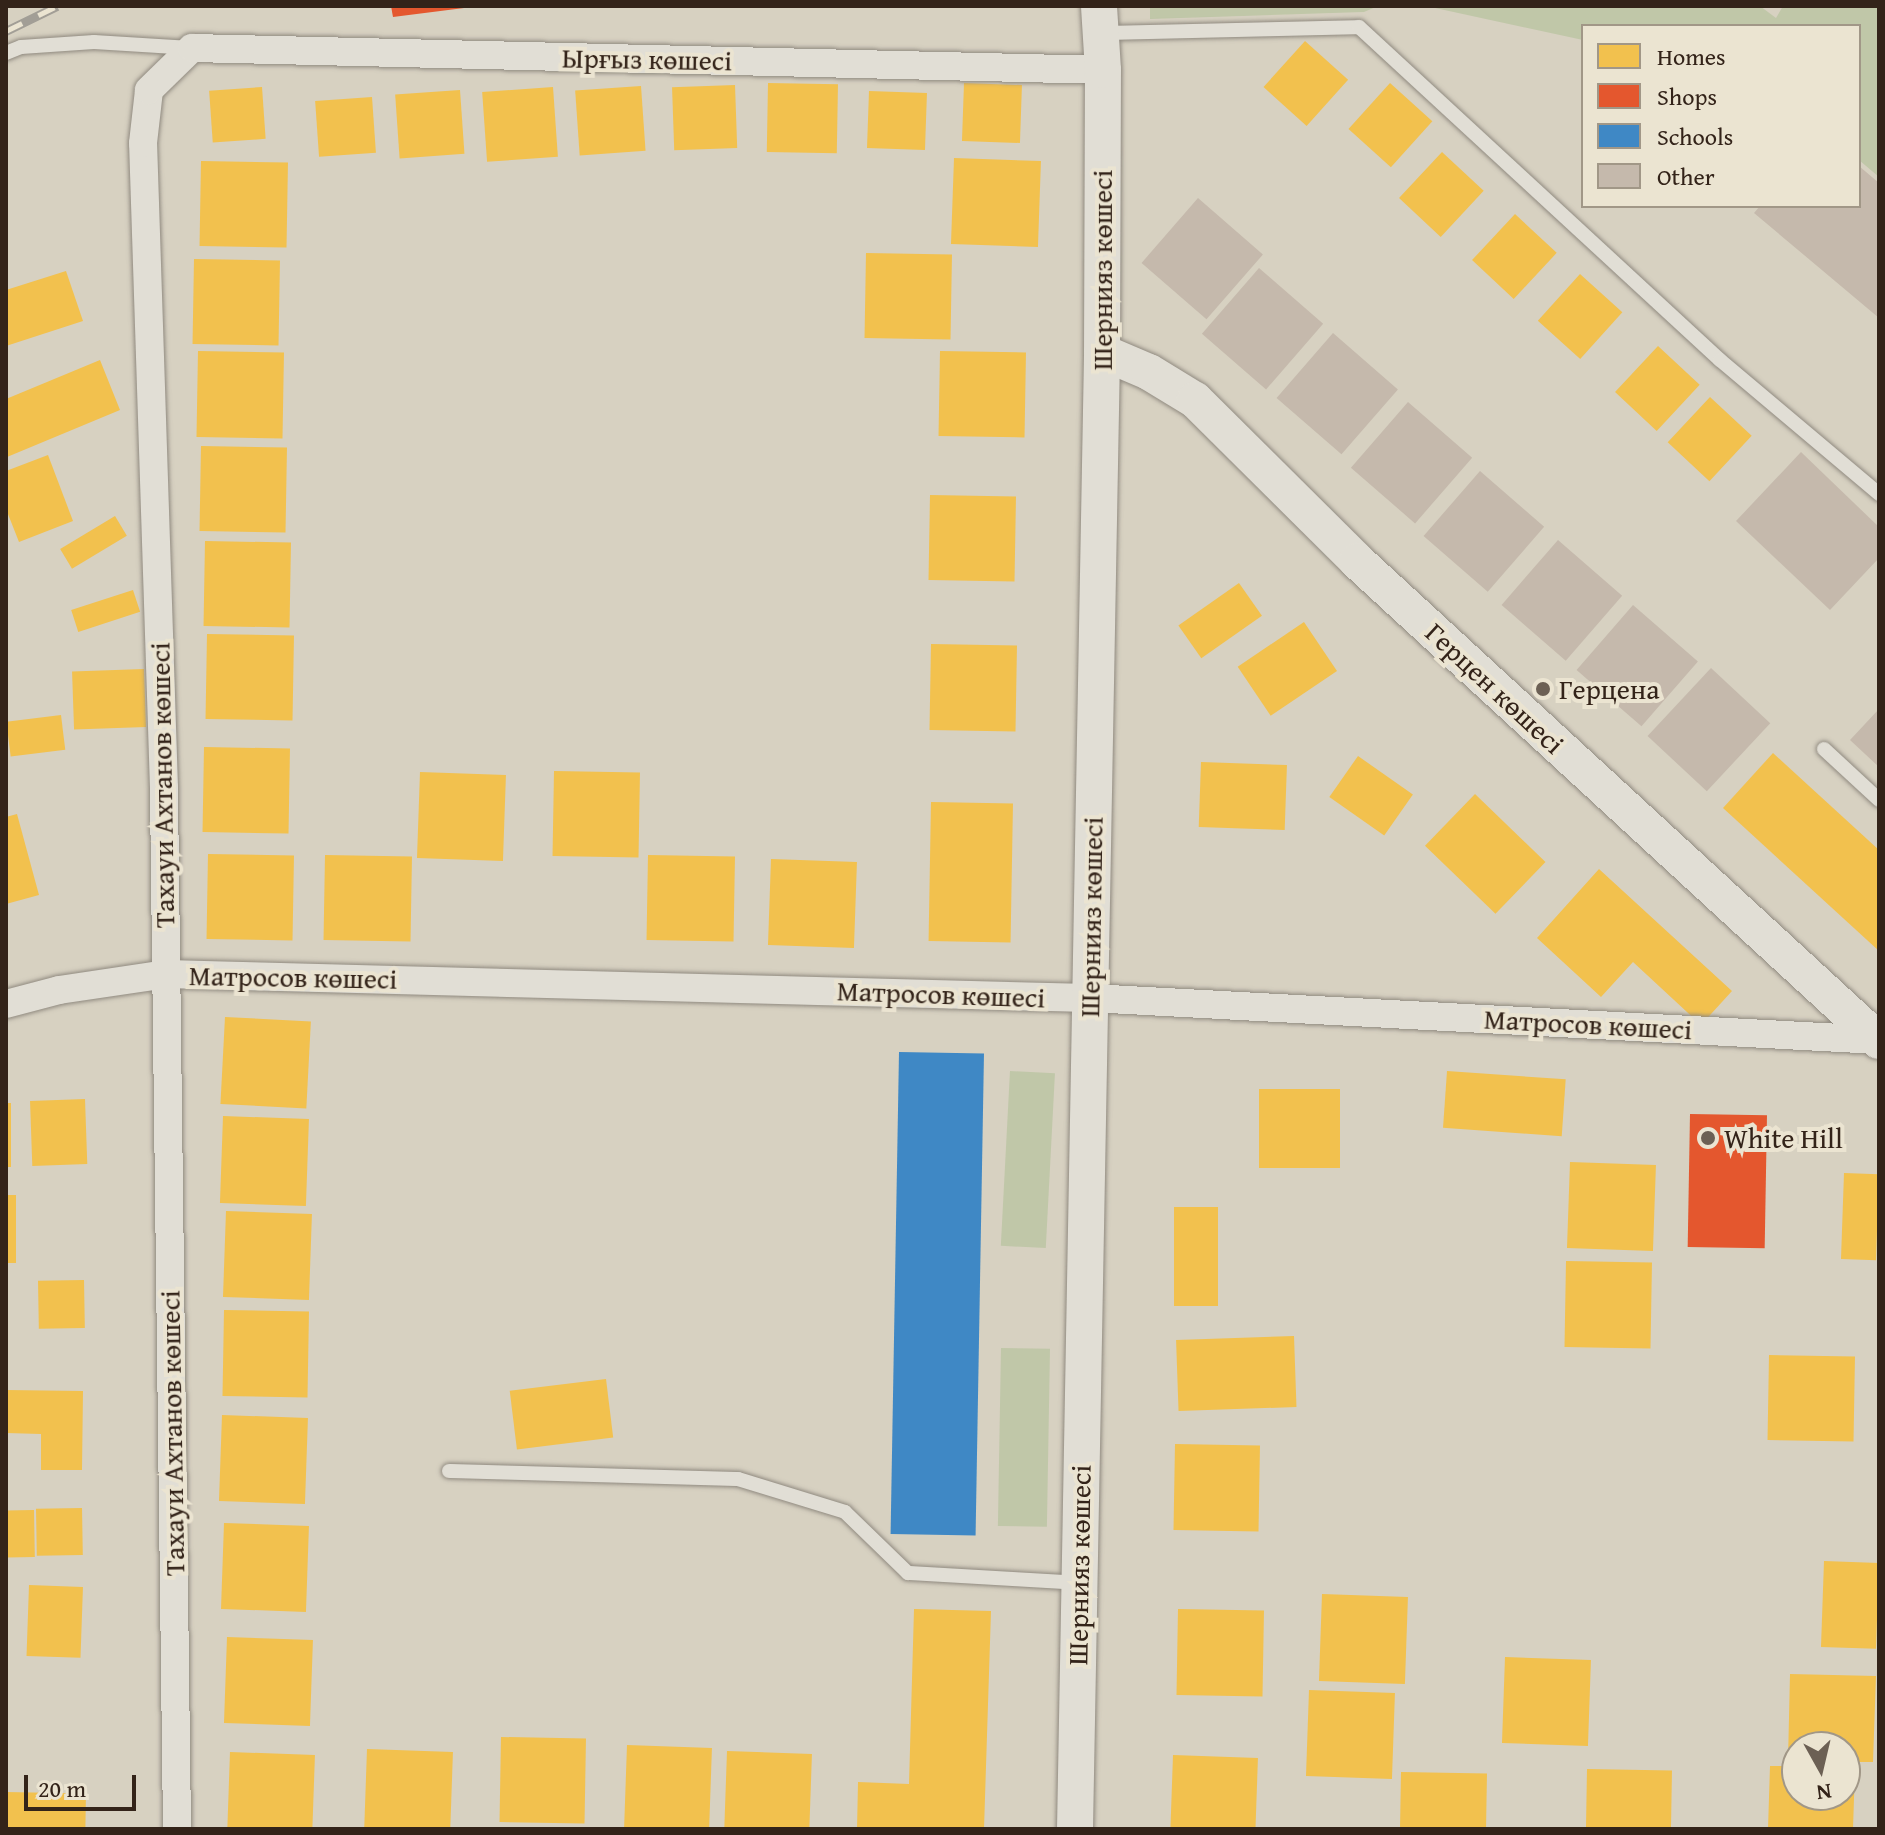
<!DOCTYPE html>
<meta charset="utf-8">
<style>
body{margin:0}
#map{position:relative;width:1885px;height:1835px;overflow:hidden;background:#d7d1c1;font-family:"Gentium Book Plus",serif}
div>[style]{position:absolute}
[style*='--x']{left:calc(var(--x)*1px);top:calc(var(--y)*1px);width:calc(var(--w)*1px);rotate:calc(var(--a)*1deg)}
.green>*{inset:0;background:#c0c7a8;transform-origin:0 0}
.homes>*{inset:0;background:#f2c14e;transform-origin:0 0}
.shops>*{inset:0;background:#e4572e;transform-origin:0 0}
.schools>*{inset:0;background:#3f88c5;transform-origin:0 0}
.building>*{inset:0;background:#c5b9ac;transform-origin:0 0}
.roads{filter:drop-shadow(0 0 2px #908a80) drop-shadow(0 0 2px #908a80)}
.service>*{height:14px;margin:-7px;padding:0 7px;transform-origin:7px;border-radius:7px;background:#e1ded5}
.minor>*{height:28px;margin:-14px;padding:0 14px;transform-origin:14px;border-radius:14px;background:#e1ded5}
.tertiary>*{height:36px;margin:-18px;padding:0 18px;transform-origin:18px;border-radius:18px;background:#e1ded5}
.rail>*{height:9px;margin-top:-4.5px;transform-origin:0;background:repeating-linear-gradient(90deg,#ebe4d1 0 18px,#a29e96 0 36px);box-sizing:border-box;border-block:2px solid #a29e96}
.dots>*{width:22px;height:22px;translate:-50% -50%;box-sizing:border-box;border:4px solid #ebe4d1;border-radius:50%}
span{translate:-50% -50%;white-space:nowrap;text-align:center;line-height:1.15;-webkit-text-stroke:8px #ebe4d1;paint-order:stroke}
.street-label{font-size:28px;color:#332319}
.poi-label{font-size:28px;color:#332319}
.left{translate:0 -50%;text-align:left}
.frame{position:absolute;inset:0;border:8px solid #332319;pointer-events:none}
.legend{position:absolute;left:1581px;top:24px;width:280px;height:184px;box-sizing:border-box;background:#ebe4d1;border:2px solid #a19787;margin:0;padding:10px 14px;list-style:none;font-size:24px;color:#332319}
.legend li{display:flex;align-items:center;gap:16px;height:40px}
.legend b{width:40px;border:2px solid #a19787}
.north{position:absolute;left:1781px;top:1731px;width:80px;height:80px;box-sizing:border-box;background:#ebe4d1;border:2px solid #a19787;border-radius:50%;rotate:172deg;font-size:22px;font-weight:700;line-height:32px;text-align:center;color:#332319}
.north::after{content:'';display:block;margin:auto;width:28px;height:36px;background:#6c6054;clip-path:polygon(50% 0,100% 100%,50% 72%,0 100%)}
.scale{position:absolute;left:24px;top:1775px;width:112px;height:36px;box-sizing:border-box;border:4px solid #332319;border-top:0;padding-left:10px;font-size:24px;line-height:28px;white-space:nowrap;color:#332319;-webkit-text-stroke:6px #ebe4d1;paint-order:stroke}
</style>
<div id="map">
<div class="green">
<i style="clip-path:polygon(1150px 6px,1378px 6px,1364px 12px,1150px 19px)"></i>
<i style="clip-path:polygon(1426px 6px,1760px 6px,1776px 18px,1783px 6px,1879px 6px,1879px 177px,1859px 160px,1859px 26px,1583px 26px,1583px 40px)"></i>
<i style="left:1010px;top:1071px;width:45px;height:175px;rotate:3deg"></i>
<i style="left:1001px;top:1348px;width:49px;height:178px;rotate:1deg"></i>
</div>
<div class="homes">
<i style="left:1305px;top:41px;width:58px;height:62px;rotate:42deg"></i>
<i style="left:768px;top:83px;width:70px;height:69px;rotate:1deg"></i>
<i style="left:964px;top:83px;width:58px;height:58px;rotate:2deg"></i>
<i style="left:1390px;top:83px;width:57px;height:62px;rotate:42deg"></i>
<i style="left:735px;top:85px;width:63px;height:63px;rotate:88deg"></i>
<i style="left:641px;top:86px;width:65px;height:66px;rotate:86deg"></i>
<i style="left:262px;top:87px;width:52px;height:53px;rotate:86deg"></i>
<i style="left:553px;top:87px;width:70px;height:71px;rotate:86deg"></i>
<i style="left:460px;top:90px;width:64px;height:65px;rotate:86deg"></i>
<i style="left:869px;top:91px;width:58px;height:57px;rotate:2deg"></i>
<i style="left:372px;top:97px;width:56px;height:57px;rotate:86deg"></i>
<i style="left:1442px;top:152px;width:57px;height:63px;rotate:43deg"></i>
<i style="left:954px;top:158px;width:87px;height:86px;rotate:2deg"></i>
<i style="left:201px;top:161px;width:87px;height:85px;rotate:1deg"></i>
<i style="left:1515px;top:214px;width:57px;height:63px;rotate:43deg"></i>
<i style="left:866px;top:253px;width:86px;height:85px;rotate:1deg"></i>
<i style="left:194px;top:259px;width:86px;height:85px;rotate:1deg"></i>
<i style="clip-path:polygon(66px 271px,83px 321px,6px 346px,6px 290px)"></i>
<i style="left:1580px;top:274px;width:57px;height:63px;rotate:42deg"></i>
<i style="left:1658px;top:346px;width:57px;height:63px;rotate:43deg"></i>
<i style="left:198px;top:351px;width:86px;height:86px;rotate:1deg"></i>
<i style="left:940px;top:351px;width:86px;height:85px;rotate:1deg"></i>
<i style="clip-path:polygon(100px 360px,120px 410px,7px 457px,6px 399px)"></i>
<i style="left:1710px;top:397px;width:57px;height:62px;rotate:43deg"></i>
<i style="left:201px;top:446px;width:86px;height:85px;rotate:1deg"></i>
<i style="clip-path:polygon(48px 455px,73px 521px,19px 542px,6px 509px,6px 471px)"></i>
<i style="left:930px;top:495px;width:86px;height:85px;rotate:1deg"></i>
<i style="left:115px;top:516px;width:23px;height:64px;rotate:59deg"></i>
<i style="left:205px;top:541px;width:86px;height:85px;rotate:1deg"></i>
<i style="left:1239px;top:583px;width:40px;height:74px;rotate:55deg"></i>
<i style="left:133px;top:590px;width:23px;height:65px;rotate:72deg"></i>
<i style="left:1304px;top:622px;width:59px;height:80px;rotate:56deg"></i>
<i style="left:207px;top:634px;width:87px;height:85px;rotate:1deg"></i>
<i style="left:931px;top:644px;width:86px;height:86px;rotate:1deg"></i>
<i style="left:144px;top:669px;width:58px;height:72px;rotate:88deg"></i>
<i style="left:61px;top:715px;width:35px;height:55px;rotate:83deg"></i>
<i style="left:204px;top:747px;width:86px;height:85px;rotate:1deg"></i>
<i style="clip-path:polygon(1773px 753px,1879px 850px,1879px 951px,1723px 808px)"></i>
<i style="left:1358px;top:756px;width:67px;height:50px;rotate:35deg"></i>
<i style="left:1201px;top:762px;width:86px;height:65px;rotate:2deg"></i>
<i style="left:554px;top:771px;width:86px;height:85px;rotate:1deg"></i>
<i style="left:420px;top:772px;width:86px;height:86px;rotate:2deg"></i>
<i style="left:1475px;top:794px;width:98px;height:72px;rotate:44deg"></i>
<i style="left:931px;top:802px;width:82px;height:139px;rotate:1deg"></i>
<i style="clip-path:polygon(17px 814px,39px 895px,6px 904px,6px 817px)"></i>
<i style="left:208px;top:854px;width:86px;height:85px;rotate:1deg"></i>
<i style="left:325px;top:855px;width:87px;height:85px;rotate:1deg"></i>
<i style="left:648px;top:855px;width:87px;height:85px;rotate:1deg"></i>
<i style="left:771px;top:859px;width:86px;height:86px;rotate:2deg"></i>
<i style="clip-path:polygon(1599px 869px,1732px 991px,1701px 1025px,1633px 962px,1601px 997px,1537px 938px)"></i>
<i style="left:225px;top:1017px;width:86px;height:87px;rotate:3deg"></i>
<i style="left:1447px;top:1071px;width:119px;height:57px;rotate:4deg"></i>
<i style="left:1259px;top:1089px;width:81px;height:79px"></i>
<i style="left:85px;top:1099px;width:65px;height:55px;rotate:88deg"></i>
<i style="left:6px;top:1103px;width:5px;height:64px"></i>
<i style="left:223px;top:1116px;width:86px;height:87px;rotate:2deg"></i>
<i style="left:1570px;top:1162px;width:86px;height:86px;rotate:2deg"></i>
<i style="left:1844px;top:1173px;width:35px;height:86px;rotate:2deg"></i>
<i style="left:6px;top:1195px;width:10px;height:68px"></i>
<i style="left:1174px;top:1207px;width:44px;height:99px"></i>
<i style="left:226px;top:1211px;width:86px;height:86px;rotate:2deg"></i>
<i style="left:1566px;top:1261px;width:86px;height:86px;rotate:1deg"></i>
<i style="left:84px;top:1280px;width:48px;height:46px;rotate:89deg"></i>
<i style="left:224px;top:1310px;width:85px;height:86px;rotate:1deg"></i>
<i style="left:1294px;top:1336px;width:71px;height:118px;rotate:88deg"></i>
<i style="left:1769px;top:1355px;width:86px;height:85px;rotate:1deg"></i>
<i style="left:606px;top:1379px;width:59px;height:97px;rotate:83deg"></i>
<i style="clip-path:polygon(6px 1390px,83px 1391px,82px 1470px,41px 1470px,41px 1434px,6px 1433px)"></i>
<i style="left:222px;top:1415px;width:86px;height:86px;rotate:2deg"></i>
<i style="left:1175px;top:1444px;width:85px;height:86px;rotate:1deg"></i>
<i style="left:82px;top:1508px;width:47px;height:46px;rotate:89deg"></i>
<i style="left:34px;top:1510px;width:47px;height:28px;rotate:89deg"></i>
<i style="left:224px;top:1523px;width:85px;height:86px;rotate:2deg"></i>
<i style="left:1824px;top:1561px;width:55px;height:86px;rotate:2deg"></i>
<i style="left:29px;top:1585px;width:54px;height:71px;rotate:2deg"></i>
<i style="left:1322px;top:1594px;width:86px;height:87px;rotate:2deg"></i>
<i style="clip-path:polygon(914px 1609px,991px 1611px,984px 1829px,857px 1829px,858px 1782px,909px 1784px)"></i>
<i style="left:1178px;top:1609px;width:86px;height:86px;rotate:1deg"></i>
<i style="left:227px;top:1637px;width:86px;height:86px;rotate:2deg"></i>
<i style="left:1505px;top:1657px;width:86px;height:86px;rotate:2deg"></i>
<i style="clip-path:polygon(1790px 1674px,1876px 1676px,1873px 1762px,1845px 1762px,1845px 1747px,1797px 1747px,1797px 1760px,1788px 1760px)"></i>
<i style="left:1309px;top:1690px;width:86px;height:86px;rotate:2deg"></i>
<i style="left:501px;top:1737px;width:85px;height:85px;rotate:1deg"></i>
<i style="left:627px;top:1745px;width:85px;height:84px;rotate:2deg"></i>
<i style="left:367px;top:1749px;width:86px;height:80px;rotate:2deg"></i>
<i style="left:727px;top:1751px;width:85px;height:78px;rotate:2deg"></i>
<i style="left:230px;top:1752px;width:85px;height:77px;rotate:2deg"></i>
<i style="left:1173px;top:1755px;width:85px;height:74px;rotate:2deg"></i>
<i style="clip-path:polygon(1770px 1766px,1797px 1766px,1797px 1795px,1845px 1795px,1845px 1768px,1855px 1768px,1853px 1829px,1768px 1829px)"></i>
<i style="left:1587px;top:1769px;width:85px;height:60px;rotate:1deg"></i>
<i style="left:1401px;top:1772px;width:86px;height:57px;rotate:1deg"></i>
<i style="left:6px;top:1792px;width:80px;height:37px;rotate:1deg"></i>
</div>
<div class="shops">
<i style="clip-path:polygon(391px 6px,464px 6px,464px 8px,393px 17px)"></i>
<i style="left:1690px;top:1114px;width:77px;height:133px;rotate:1deg"></i>
</div>
<div class="schools">
<i style="left:899px;top:1052px;width:85px;height:482px;rotate:1deg"></i>
</div>
<div class="building">
<i style="clip-path:polygon(1859px 166px,1879px 183px,1879px 318px,1754px 213px,1760px 206px,1859px 206px)"></i>
<i style="left:1198px;top:198px;width:86px;height:86px;rotate:41deg"></i>
<i style="left:1259px;top:268px;width:85px;height:87px;rotate:41deg"></i>
<i style="left:1333px;top:333px;width:86px;height:86px;rotate:41deg"></i>
<i style="left:1408px;top:402px;width:85px;height:87px;rotate:41deg"></i>
<i style="clip-path:polygon(1801px 452px,1879px 527px,1879px 558px,1830px 610px,1736px 521px)"></i>
<i style="left:1480px;top:471px;width:85px;height:86px;rotate:41deg"></i>
<i style="left:1558px;top:540px;width:85px;height:86px;rotate:41deg"></i>
<i style="left:1633px;top:605px;width:86px;height:86px;rotate:41deg"></i>
<i style="left:1711px;top:668px;width:81px;height:93px;rotate:43deg"></i>
<i style="clip-path:polygon(1879px 709px,1879px 767px,1850px 740px)"></i>
</div>
<div class="roads">
<div class="service">
<i style="--x:1102;--y:33;--w:257;--a:-1.3"></i>
<i style="--x:1359;--y:27;--w:491;--a:42.7"></i>
<i style="--x:1720;--y:360;--w:208;--a:40.1"></i>
<i style="--x:6;--y:53;--w:16;--a:-22"></i>
<i style="--x:21;--y:47;--w:73;--a:-3.9"></i>
<i style="--x:94;--y:42;--w:97;--a:3.5"></i>
<i style="--x:1824;--y:749;--w:75;--a:42.8"></i>
<i style="--x:449;--y:1471;--w:289;--a:1.6"></i>
<i style="--x:738;--y:1479;--w:112;--a:17.1"></i>
<i style="--x:845;--y:1512;--w:88;--a:44.1"></i>
<i style="--x:908;--y:1573;--w:171;--a:3.3"></i>
</div>
<div class="minor">
<i style="--x:6;--y:1004;--w:55;--a:-14.8"></i>
<i style="--x:59;--y:990;--w:108;--a:-8.5"></i>
<i style="--x:166;--y:974;--w:924;--a:1.49"></i>
<i style="--x:1090;--y:998;--w:789;--a:3.05"></i>
<i style="--x:177;--y:1829;--w:1041;--a:-90.72"></i>
<i style="--x:164;--y:788;--w:645;--a:-91.86"></i>
<i style="--x:143;--y:143;--w:53;--a:-83.5"></i>
<i style="--x:149;--y:90;--w:60;--a:-44.3"></i>
<i style="--x:192;--y:48;--w:911;--a:1.38"></i>
</div>
<div class="tertiary">
<i style="--x:1102;--y:352;--w:51;--a:23.1"></i>
<i style="--x:1149;--y:372;--w:54;--a:31.3"></i>
<i style="--x:1195;--y:400;--w:228;--a:44.8"></i>
<i style="--x:1357;--y:561;--w:709;--a:42.6"></i>
<i style="--x:1075;--y:1829;--w:1477;--a:-88.95"></i>
<i style="--x:1102;--y:352;--w:282;--a:-89.8"></i>
<i style="--x:1103;--y:70;--w:64;--a:-93.6"></i>
</div>
</div>
<div class="rail">
<i style="--x:6;--y:31;--w:57;--a:-26.1"></i>
</div>
<div class="dots">
<i style="left:1543px;top:689px;background:#6c6054"></i>
<i style="left:1708px;top:1138px;background:#6c6054"></i>
</div>
<div class="street-label">
<span style="left:647px;top:59px;rotate:1deg">Ырғыз көшесі</span>
<span style="left:1102px;top:270px;rotate:-90deg">Шернияз көшесі</span>
<span style="left:1495px;top:688px;rotate:43deg">Герцен көшесі</span>
<span style="left:162px;top:785px;rotate:-91deg">Тахауи Ахтанов көшесі</span>
<span style="left:1091px;top:917px;rotate:-89deg">Шернияз көшесі</span>
<span style="left:293px;top:977px;rotate:1deg">Матросов көшесі</span>
<span style="left:941px;top:994px;rotate:2deg">Матросов көшесі</span>
<span style="left:1588px;top:1024px;rotate:3deg">Матросов көшесі</span>
<span style="left:172px;top:1433px;rotate:-91deg">Тахауи Ахтанов көшесі</span>
<span style="left:1079px;top:1565px;rotate:-89deg">Шернияз көшесі</span>
</div>
<div class="poi-label">
<span class="left" style="left:1559px;top:689px">Герцена</span>
<span class="left" style="left:1724px;top:1138px">White Hill</span>
</div>
<div class="frame"></div>
<ul class="legend">
<li><b style="height:22px;background:#f2c14e"></b>Homes</li>
<li><b style="height:22px;background:#e4572e"></b>Shops</li>
<li><b style="height:22px;background:#3f88c5"></b>Schools</li>
<li><b style="height:22px;background:#c5b9ac"></b>Other</li>
</ul>
<div class="north">N</div>
<div class="scale">20 m</div>
</div>
